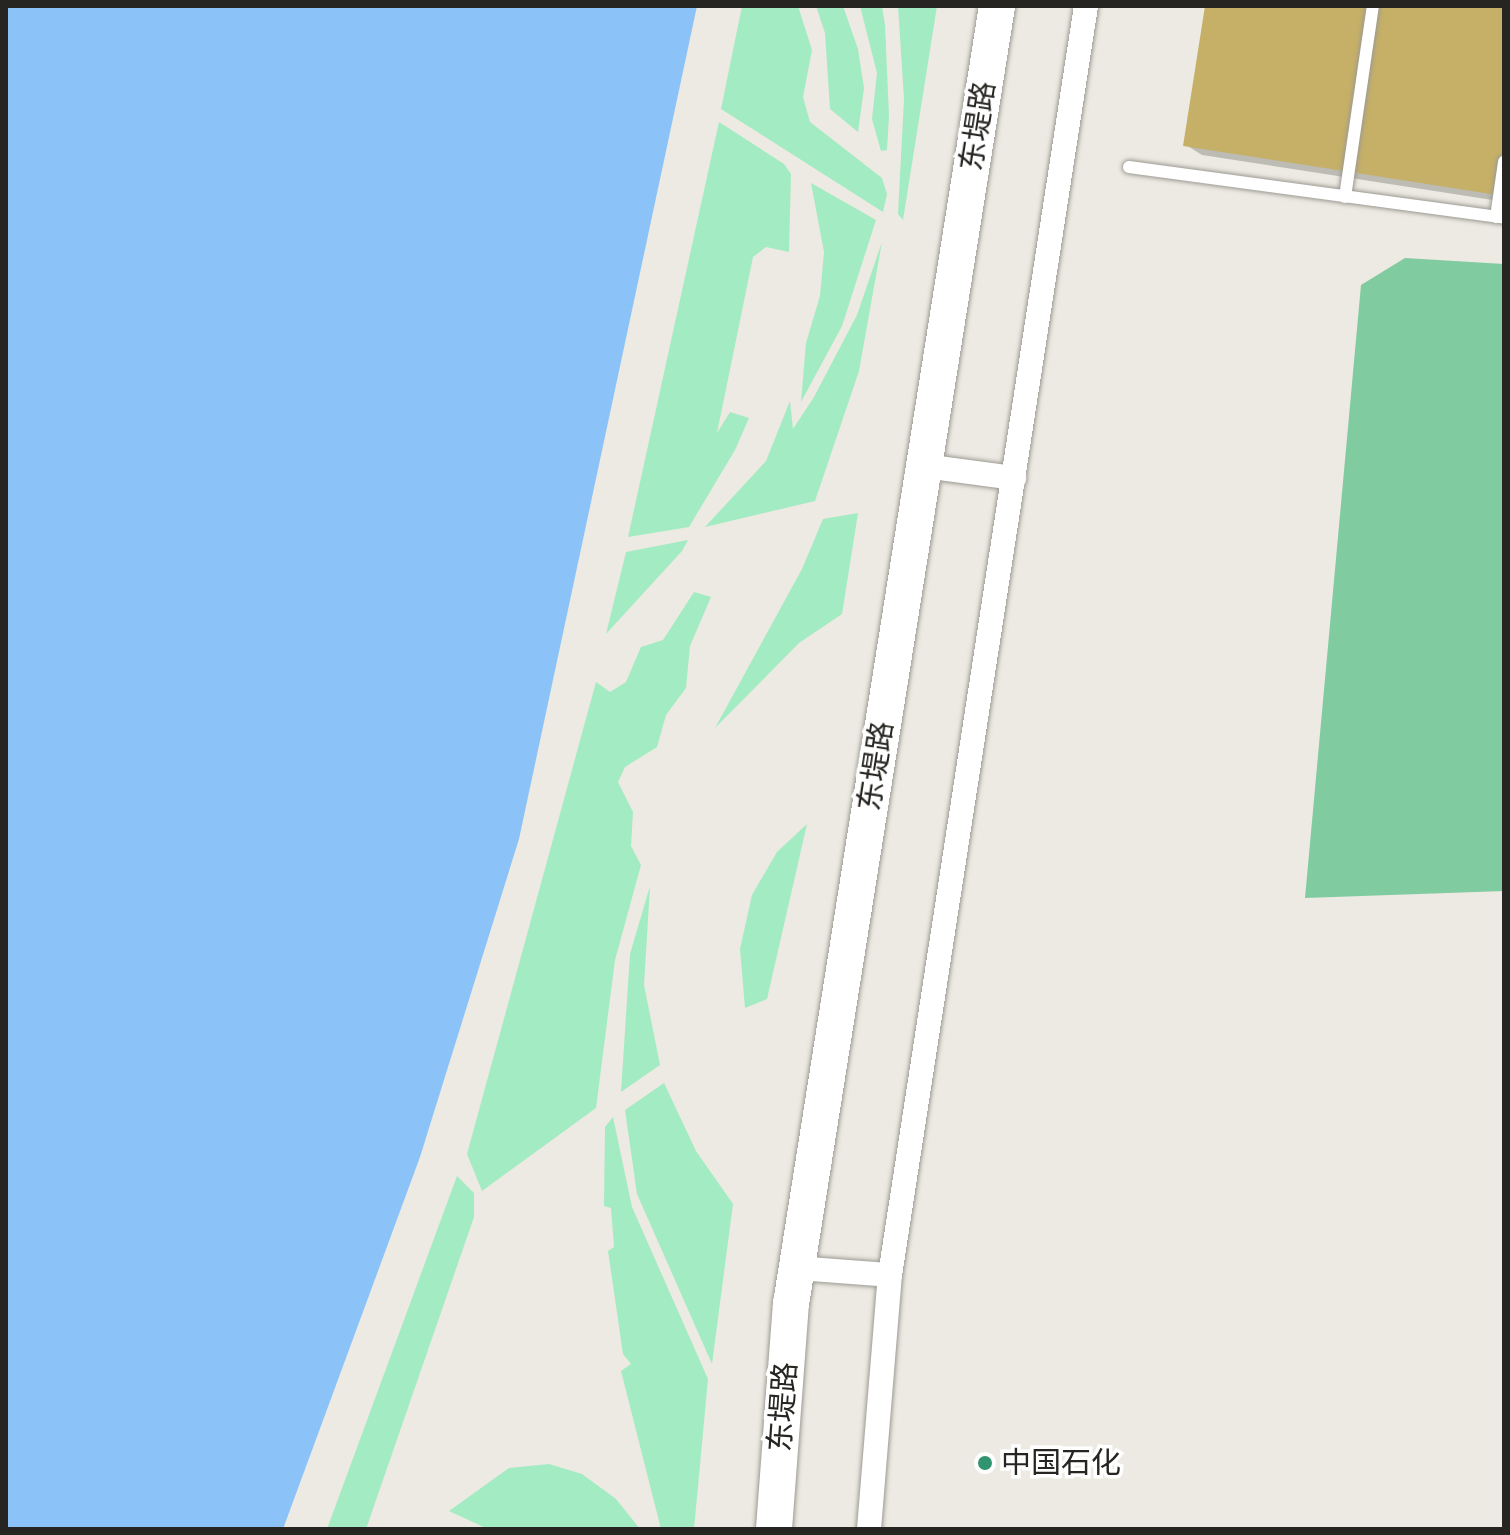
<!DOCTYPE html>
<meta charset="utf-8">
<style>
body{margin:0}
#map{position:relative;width:1510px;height:1535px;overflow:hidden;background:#eceae2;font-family:Figtree,"Noto Sans SC",sans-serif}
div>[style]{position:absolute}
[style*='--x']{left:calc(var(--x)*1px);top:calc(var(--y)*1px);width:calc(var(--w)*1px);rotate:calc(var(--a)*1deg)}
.green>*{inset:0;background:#a3ebc2}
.forest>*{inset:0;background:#80cba0}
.water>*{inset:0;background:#8bc3f9}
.shadow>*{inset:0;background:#0003}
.building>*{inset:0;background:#c6b067}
.roads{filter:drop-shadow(0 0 2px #9c9a93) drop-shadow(0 0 2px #9c9a93)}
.lane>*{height:12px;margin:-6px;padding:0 6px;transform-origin:6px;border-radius:6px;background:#fff}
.street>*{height:24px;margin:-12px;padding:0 12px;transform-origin:12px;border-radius:12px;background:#fff}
.secondary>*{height:36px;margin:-18px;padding:0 18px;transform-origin:18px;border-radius:18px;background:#fff}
.dots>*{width:22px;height:22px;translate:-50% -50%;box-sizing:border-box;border:4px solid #fff;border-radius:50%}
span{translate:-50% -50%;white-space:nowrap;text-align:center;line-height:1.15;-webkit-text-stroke:7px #fff;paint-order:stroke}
.street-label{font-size:30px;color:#262522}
.poi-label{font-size:30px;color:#262522}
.left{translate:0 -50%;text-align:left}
.frame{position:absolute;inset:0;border:8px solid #262522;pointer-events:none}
</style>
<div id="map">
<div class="green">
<i style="clip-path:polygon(742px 6px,798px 6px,812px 50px,803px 97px,810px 122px,882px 178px,887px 194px,883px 212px,721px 109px)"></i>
<i style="clip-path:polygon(816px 6px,843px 6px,858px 49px,864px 88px,858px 132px,830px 109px,825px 33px)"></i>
<i style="clip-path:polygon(860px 6px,882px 6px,885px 25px,889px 116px,887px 150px,881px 151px,872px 119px,877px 73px)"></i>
<i style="clip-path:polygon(898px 6px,937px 6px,903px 220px,898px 214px,904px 99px)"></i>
<i style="clip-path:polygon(719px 122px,784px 164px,791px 174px,789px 252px,766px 247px,753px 257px,717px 433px,730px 412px,749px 418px,735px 450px,689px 527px,628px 537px)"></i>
<i style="clip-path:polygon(811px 183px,876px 220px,842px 326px,801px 402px,806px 343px,820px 296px,824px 252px)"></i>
<i style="clip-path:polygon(882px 242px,859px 371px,815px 501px,705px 527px,766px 461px,790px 401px,793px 429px,814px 397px,857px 315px)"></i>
<i style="clip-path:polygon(858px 513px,842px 614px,799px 643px,715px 728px,802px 569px,823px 519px)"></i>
<i style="clip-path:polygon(688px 540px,682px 551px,606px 634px,626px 552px)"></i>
<i style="clip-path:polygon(694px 592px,711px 597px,690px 646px,686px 688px,666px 715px,657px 747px,625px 767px,618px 782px,633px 812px,631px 846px,641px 865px,615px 960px,596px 1108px,482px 1191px,467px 1154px,596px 682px,610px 692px,626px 682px,641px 647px,663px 640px)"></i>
<i style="clip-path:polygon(807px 824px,767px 999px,745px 1008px,740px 949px,752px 895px,777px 852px)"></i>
<i style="clip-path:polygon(650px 886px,644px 985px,660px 1065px,621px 1092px,630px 954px)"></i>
<i style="clip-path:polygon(664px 1083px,696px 1151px,733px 1204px,712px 1364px,637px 1194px,625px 1110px)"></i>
<i style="clip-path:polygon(613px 1117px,632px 1207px,708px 1379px,694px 1529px,661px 1529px,621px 1371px,631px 1364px,623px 1354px,608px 1251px,614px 1247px,611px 1208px,604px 1206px,605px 1127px)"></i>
<i style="clip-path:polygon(457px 1176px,474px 1193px,474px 1217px,366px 1529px,327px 1529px)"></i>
<i style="clip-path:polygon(549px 1464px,582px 1474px,616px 1499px,640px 1529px,488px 1529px,449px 1511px,509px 1468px)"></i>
</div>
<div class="forest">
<i style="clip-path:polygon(1405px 258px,1504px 264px,1504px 891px,1305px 898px,1361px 285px)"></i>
</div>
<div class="water">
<i style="clip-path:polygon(6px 6px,697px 6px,519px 839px,420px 1157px,283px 1529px,6px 1529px)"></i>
</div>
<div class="shadow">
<i style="clip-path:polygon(1207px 6px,1504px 6px,1499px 201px,1202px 155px,1186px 145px)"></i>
</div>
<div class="building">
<i style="clip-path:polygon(1205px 6px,1504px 6px,1504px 196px,1183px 146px)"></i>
</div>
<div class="roads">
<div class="lane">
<i style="--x:1129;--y:167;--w:378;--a:7.7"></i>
<i style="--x:1345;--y:197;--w:193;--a:-81.7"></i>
<i style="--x:1496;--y:217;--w:56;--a:-81.7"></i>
</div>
<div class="street">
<i style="--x:924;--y:466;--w:91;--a:7.6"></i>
<i style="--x:797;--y:1268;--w:93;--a:4.3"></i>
<i style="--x:869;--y:1529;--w:255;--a:-85.3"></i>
<i style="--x:890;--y:1275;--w:1284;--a:-81.22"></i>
</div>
<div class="secondary">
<i style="--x:774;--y:1529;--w:226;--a:-85.7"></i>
<i style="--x:791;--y:1304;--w:1314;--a:-80.98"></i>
</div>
</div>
<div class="dots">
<i style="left:985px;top:1463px;background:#2f946f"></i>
</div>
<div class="street-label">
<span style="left:978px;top:126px;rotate:-81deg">东堤路</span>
<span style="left:876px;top:766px;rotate:-81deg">东堤路</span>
<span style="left:783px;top:1407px;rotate:-86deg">东堤路</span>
</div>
<div class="poi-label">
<span class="left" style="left:1001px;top:1463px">中国石化</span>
</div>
<div class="frame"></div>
</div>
